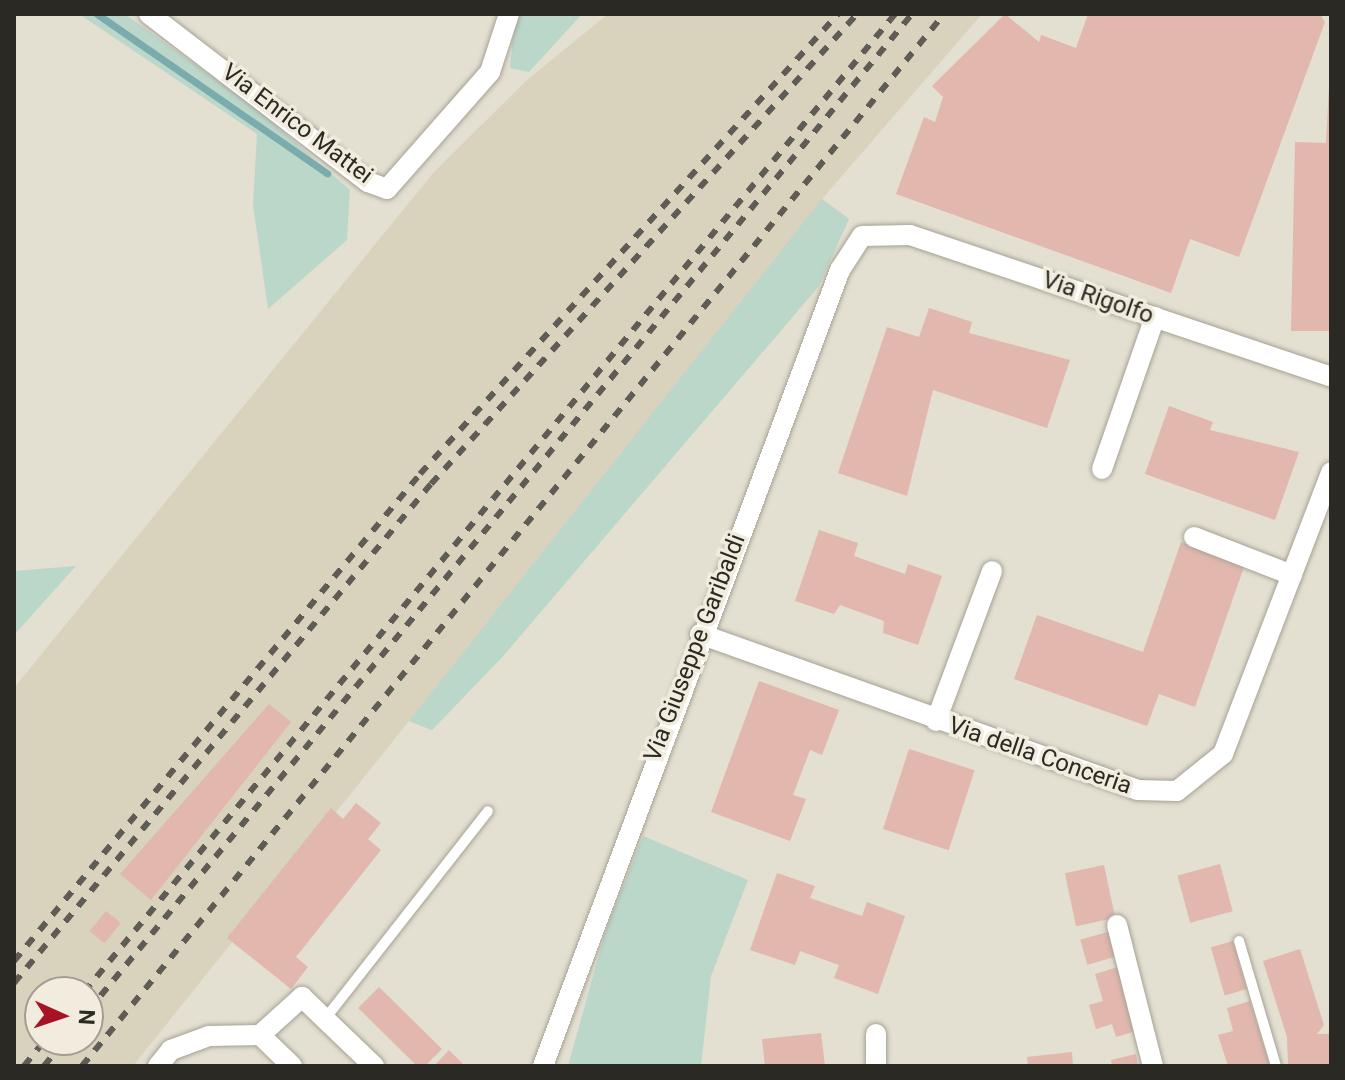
<!DOCTYPE html>
<style>
body{margin:0}
#map{position:relative;width:1345px;height:1080px;overflow:hidden;background:#e3dfd1;font-family:Roboto,sans-serif}
div>[style]{position:absolute}
[style*='--x']{left:calc(var(--x)*1px);top:calc(var(--y)*1px);width:calc(var(--w)*1px);rotate:calc(var(--a)*1deg)}
.built>*{inset:0;background:#d9d2bd}
.green>*{inset:0;background:#bbd7ca}
.stream>*{height:7px;margin:-3.5px;padding:0 3.5px;transform-origin:3.5px;border-radius:3.5px;background:#7aabad}
.building>*{inset:0;background:#e2b7ae;transform-origin:0 0}
.roads{filter:drop-shadow(0 0 2px #a6a295) drop-shadow(0 0 2px #a6a295)}
.lane>*{height:10px;margin:-5px;padding:0 5px;transform-origin:5px;border-radius:5px;background:#fff}
.street>*{height:20px;margin:-10px;padding:0 10px;transform-origin:10px;border-radius:10px;background:#fff}
.rail>*{height:6px;margin-top:-3px;transform-origin:0;background:repeating-linear-gradient(90deg,#5e5c54 0 10px,transparent 0 20px)}
span{translate:-50% -50%;white-space:nowrap;text-align:center;line-height:1.15;-webkit-text-stroke:7px #f1ecde;paint-order:stroke}
.street-label{font-size:24px;color:#2b2924}
.frame{position:absolute;inset:0;border:16px solid #2b2924;pointer-events:none}
.north{position:absolute;left:24px;top:976px;width:80px;height:80px;box-sizing:border-box;background:#f1ecde;border:2px solid #a29e94;border-radius:50%;rotate:93deg;font-size:22px;font-weight:700;line-height:32px;text-align:center;color:#2b2924}
.north::after{content:'';display:block;margin:auto;width:28px;height:36px;background:#a81225;clip-path:polygon(50% 0,100% 100%,50% 72%,0 100%)}
</style>
<div id="map">
<div class="built">
<i style="clip-path:polygon(evenodd,608px 14px,982px 14px,822px 199px,849px 219px,818px 287px,504px 655px,432px 730px,409px 721px,133px 1066px,14px 1066px,14px 688px,434px 172px,527px 80px,608px 14px,40px 992px,88px 992px,88px 1040px,40px 1040px,40px 992px)"></i>
</div>
<div class="green">
<i style="clip-path:polygon(79px 14px,125px 14px,258px 110px,350px 190px,347px 240px,268px 309px,253px 205px,257px 134px)"></i>
<i style="clip-path:polygon(515px 14px,582px 14px,529px 72px,510px 68px)"></i>
<i style="clip-path:polygon(822px 199px,849px 219px,818px 287px,504px 655px,432px 730px,409px 721px)"></i>
<i style="clip-path:polygon(76px 566px,14px 635px,14px 571px)"></i>
<i style="clip-path:polygon(643px 836px,748px 880px,711px 976px,701px 1066px,568px 1066px,605px 933px)"></i>
</div>
<div class="stream">
<i style="--x:97;--y:14;--w:280;--a:34.7"></i>
</div>
<div class="building">
<i style="clip-path:polygon(1005px 14px,1039px 42px,1041px 35px,1076px 48px,1088px 14px,1320px 14px,1325px 22px,1239px 257px,1190px 239px,1171px 293px,896px 194px,924px 117px,935px 122px,943px 97px,932px 86px)"></i>
<i style="clip-path:polygon(1331px 49px,1331px 331px,1291px 331px,1295px 142px,1326px 143px)"></i>
<i style="clip-path:polygon(929px 308px,972px 322px,969px 333px,1070px 360px,1047px 428px,933px 390px,907px 496px,838px 473px,887px 327px,919px 337px)"></i>
<i style="clip-path:polygon(1169px 406px,1213px 422px,1210px 430px,1299px 452px,1275px 520px,1145px 474px)"></i>
<i style="clip-path:polygon(819px 530px,858px 543px,854px 556px,905px 574px,908px 564px,942px 576px,918px 645px,883px 633px,884px 621px,840px 605px,834px 614px,795px 601px)"></i>
<i style="clip-path:polygon(1181px 542px,1245px 564px,1195px 707px,1159px 694px,1147px 726px,1014px 679px,1037px 615px,1143px 652px)"></i>
<i style="clip-path:polygon(759px 681px,839px 710px,822px 755px,810px 750px,793px 795px,806px 799px,790px 841px,711px 812px)"></i>
<i style="clip-path:polygon(269px 704px,291px 722px,151px 900px,120px 874px)"></i>
<i style="left:909px;top:749px;width:69px;height:84px;rotate:18deg"></i>
<i style="clip-path:polygon(356px 803px,381px 823px,368px 839px,381px 850px,296px 957px,308px 967px,291px 989px,227px 938px,331px 808px,343px 819px)"></i>
<i style="left:1220px;top:864px;width:49px;height:44px;rotate:75deg"></i>
<i style="left:1104px;top:865px;width:54px;height:40px;rotate:78deg"></i>
<i style="clip-path:polygon(777px 873px,815px 886px,810px 898px,862px 916px,867px 902px,905px 916px,878px 994px,834px 978px,839px 965px,800px 951px,795px 965px,750px 950px)"></i>
<i style="left:106px;top:911px;width:19px;height:26px;rotate:39deg"></i>
<i style="left:1111px;top:931px;width:26px;height:32px;rotate:74deg"></i>
<i style="left:1233px;top:941px;width:50px;height:23px;rotate:74deg"></i>
<i style="clip-path:polygon(1300px 949px,1324px 1025px,1317px 1034px,1331px 1034px,1331px 1066px,1288px 1066px,1287px 1037px,1263px 961px)"></i>
<i style="clip-path:polygon(1121px 966px,1139px 1030px,1116px 1037px,1112px 1024px,1096px 1029px,1089px 1005px,1103px 1001px,1095px 974px)"></i>
<i style="clip-path:polygon(379px 987px,442px 1049px,425px 1066px,417px 1066px,358px 1008px)"></i>
<i style="clip-path:polygon(1250px 1001px,1270px 1066px,1228px 1066px,1218px 1035px,1233px 1031px,1227px 1008px)"></i>
<i style="clip-path:polygon(821px 1033px,825px 1066px,765px 1066px,762px 1039px)"></i>
<i style="clip-path:polygon(449px 1050px,465px 1066px,434px 1066px)"></i>
<i style="clip-path:polygon(1072px 1052px,1073px 1066px,1028px 1066px,1027px 1057px)"></i>
<i style="clip-path:polygon(1136px 1054px,1138px 1066px,1112px 1066px,1111px 1060px)"></i>
</div>
<div class="roads">
<div class="lane">
<i style="--x:1239;--y:941;--w:130;--a:73.5"></i>
<i style="--x:325;--y:1019;--w:264;--a:-51.9"></i>
</div>
<div class="street">
<i style="--x:149;--y:14;--w:276;--a:37.5"></i>
<i style="--x:368;--y:182;--w:20;--a:20"></i>
<i style="--x:387;--y:189;--w:156;--a:-48.6"></i>
<i style="--x:490;--y:72;--w:61;--a:-71.9"></i>
<i style="--x:1102;--y:469;--w:161;--a:-70.8"></i>
<i style="--x:1194;--y:537;--w:105;--a:21.2"></i>
<i style="--x:700;--y:634;--w:464;--a:19.6"></i>
<i style="--x:1137;--y:790;--w:40;--a:1.4"></i>
<i style="--x:1177;--y:791;--w:59;--a:-38.8"></i>
<i style="--x:1223;--y:754;--w:302;--a:-69"></i>
<i style="--x:936;--y:721;--w:160;--a:-69.5"></i>
<i style="--x:1117;--y:925;--w:146;--a:75.7"></i>
<i style="--x:876;--y:1034;--w:32;--a:90"></i>
<i style="--x:158;--y:1066;--w:21;--a:-51"></i>
<i style="--x:171;--y:1050;--w:40;--a:-20.2"></i>
<i style="--x:209;--y:1036;--w:51;--a:-1.1"></i>
<i style="--x:292;--y:1066;--w:45;--a:-135.9"></i>
<i style="--x:260;--y:1035;--w:57;--a:-42.1"></i>
<i style="--x:302;--y:997;--w:100;--a:43.8"></i>
<i style="--x:543;--y:1066;--w:850;--a:-69.54"></i>
<i style="--x:840;--y:270;--w:40;--a:-57.1"></i>
<i style="--x:862;--y:236;--w:48;--a:-1.2"></i>
<i style="--x:910;--y:235;--w:444;--a:18.6"></i>
</div>
</div>
<div class="rail">
<i style="--x:14;--y:961;--w:634;--a:-50.18"></i>
<i style="--x:420;--y:474;--w:622;--a:-47.74"></i>
<i style="--x:14;--y:983;--w:650;--a:-50.12"></i>
<i style="--x:431;--y:484;--w:634;--a:-47.81"></i>
<i style="--x:84;--y:992;--w:1271;--a:-50.33"></i>
<i style="--x:88;--y:1011;--w:1293;--a:-50.43"></i>
<i style="--x:24;--y:1066;--w:33;--a:-51"></i>
<i style="--x:44;--y:1066;--w:33;--a:-51"></i>
<i style="--x:82;--y:1066;--w:1360;--a:-50.67"></i>
</div>
<div class="street-label">
<span style="left:297px;top:124px;rotate:37deg">Via Enrico Mattei</span>
<span style="left:1098px;top:298px;rotate:19deg">Via Rigolfo</span>
<span style="left:695px;top:648px;rotate:-69deg">Via Giuseppe Garibaldi</span>
<span style="left:1040px;top:756px;rotate:19deg">Via della Conceria</span>
</div>
<div class="frame"></div>
<div class="north">N</div>
</div>
